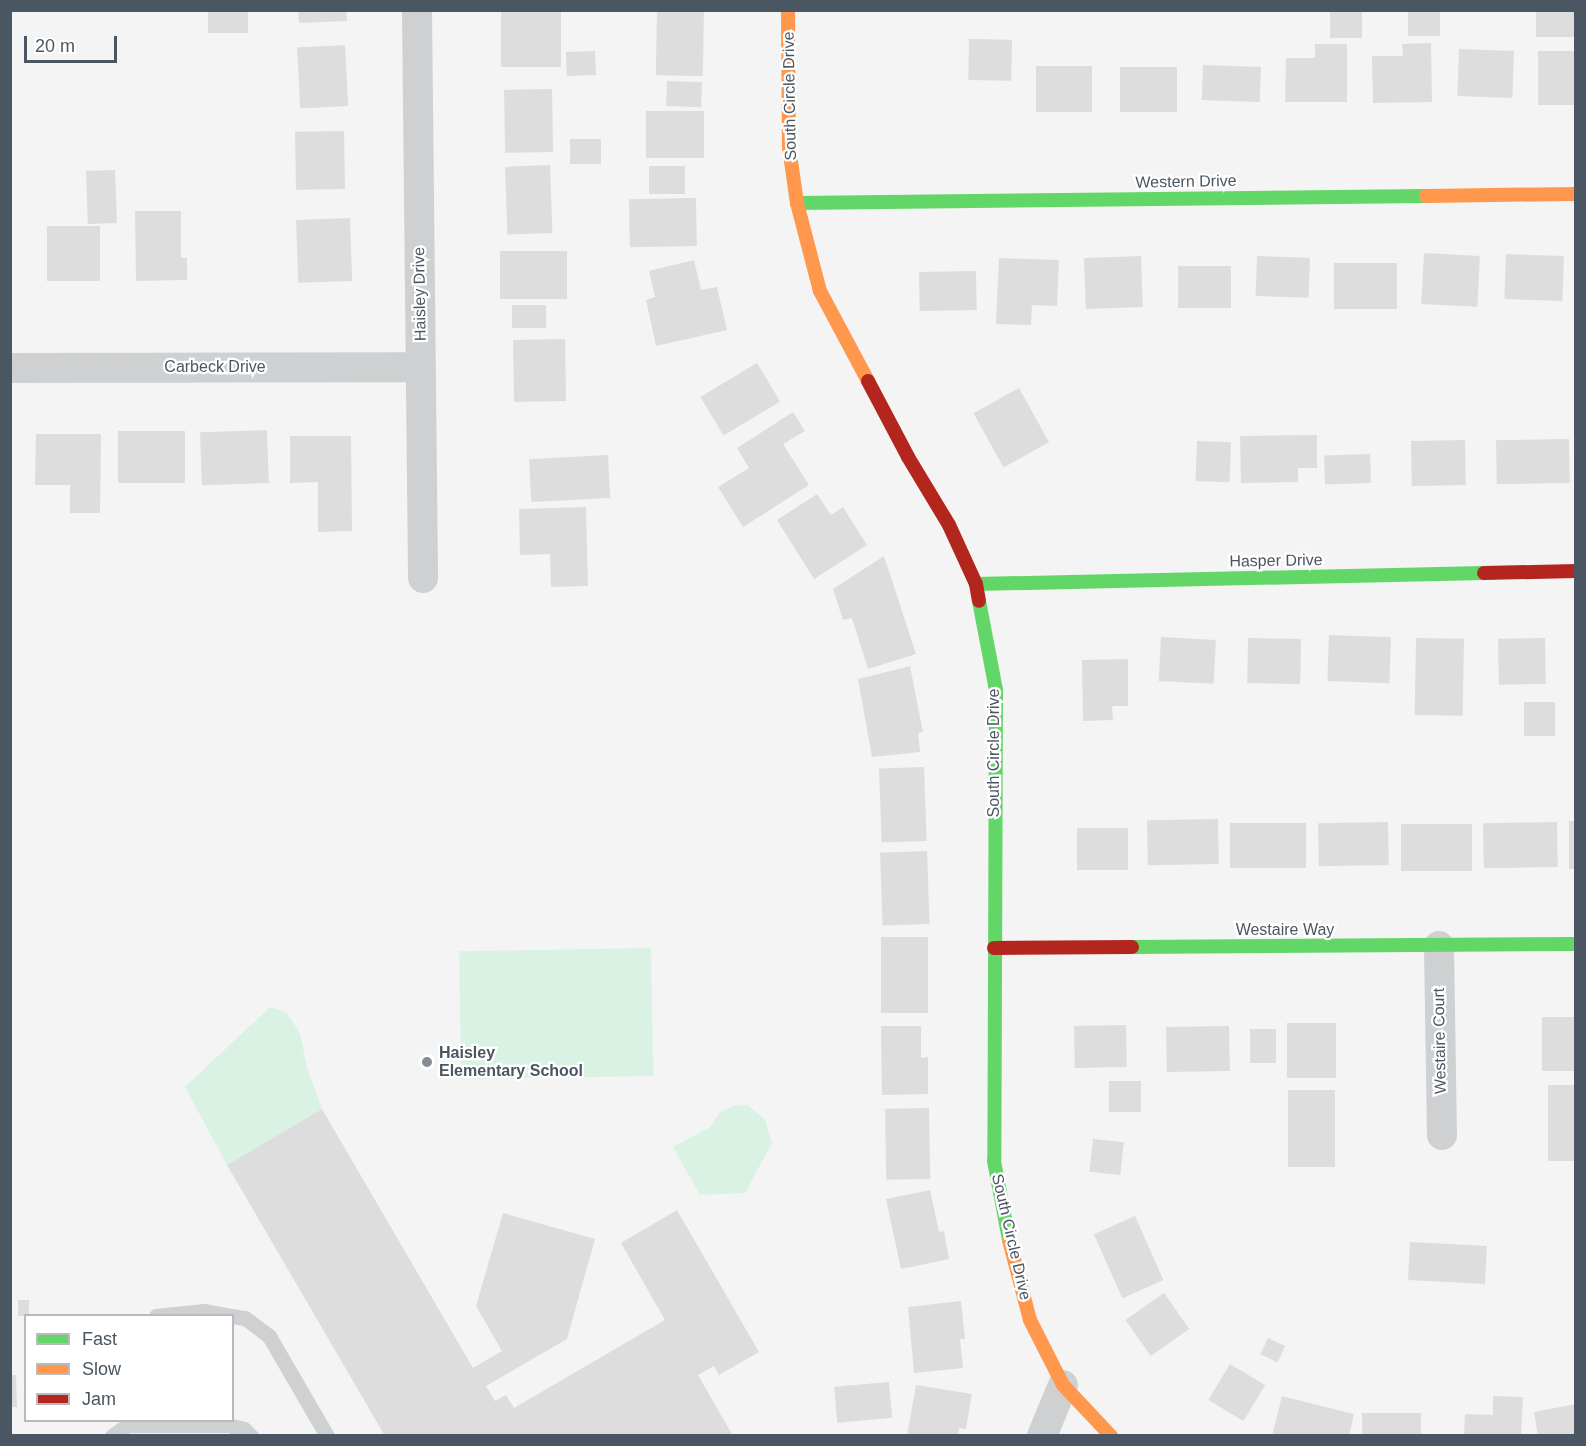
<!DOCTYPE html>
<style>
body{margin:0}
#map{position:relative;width:1586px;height:1446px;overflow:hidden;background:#f4f4f4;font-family:Arial,sans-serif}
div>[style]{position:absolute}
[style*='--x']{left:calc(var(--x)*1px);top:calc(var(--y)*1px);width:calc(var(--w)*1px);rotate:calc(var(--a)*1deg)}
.green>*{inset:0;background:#d9f2e3;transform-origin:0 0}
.building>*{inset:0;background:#ddddde;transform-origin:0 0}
.lane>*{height:15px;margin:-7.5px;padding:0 7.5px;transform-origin:7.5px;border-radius:7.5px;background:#ced0d2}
.street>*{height:30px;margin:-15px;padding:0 15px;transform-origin:15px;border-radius:15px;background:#ced0d2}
.fast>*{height:14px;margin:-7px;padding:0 7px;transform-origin:7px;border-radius:7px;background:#63d668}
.slow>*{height:14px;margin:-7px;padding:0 7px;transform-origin:7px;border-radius:7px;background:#ff974d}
.jam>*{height:14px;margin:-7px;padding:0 7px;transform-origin:7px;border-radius:7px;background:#b3261e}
.dots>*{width:16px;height:16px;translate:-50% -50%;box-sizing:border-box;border:3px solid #fff;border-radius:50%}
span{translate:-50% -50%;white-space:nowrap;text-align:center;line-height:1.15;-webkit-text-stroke:4.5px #fff;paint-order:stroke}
.street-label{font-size:16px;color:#4a5661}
.poi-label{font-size:16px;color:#4a5661;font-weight:700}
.left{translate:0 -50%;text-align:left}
.frame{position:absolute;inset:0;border:12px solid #4a5661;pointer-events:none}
.legend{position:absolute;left:24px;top:1314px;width:210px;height:108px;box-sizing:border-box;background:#fff;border:2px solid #b7bbc0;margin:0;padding:8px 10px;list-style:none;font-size:18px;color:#4a5661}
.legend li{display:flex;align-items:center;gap:12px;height:30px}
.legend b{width:30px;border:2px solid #b7bbc0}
.scale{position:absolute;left:24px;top:36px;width:93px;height:27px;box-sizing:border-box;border:3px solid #4a5661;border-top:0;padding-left:8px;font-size:18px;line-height:21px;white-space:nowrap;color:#4a5661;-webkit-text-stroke:4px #fff;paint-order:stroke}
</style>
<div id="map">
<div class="green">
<i style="left:651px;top:948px;width:128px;height:192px;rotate:89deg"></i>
<i style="clip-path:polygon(270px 1007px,286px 1012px,300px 1033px,307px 1068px,322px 1109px,227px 1165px,185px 1087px)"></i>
<i style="clip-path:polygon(748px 1105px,765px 1120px,772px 1143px,745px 1193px,700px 1195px,673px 1147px,710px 1127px,720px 1112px,733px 1106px)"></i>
</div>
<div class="building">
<i style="left:208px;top:10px;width:40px;height:23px"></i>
<i style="clip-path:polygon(298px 10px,346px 10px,347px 21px,299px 23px)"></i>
<i style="left:501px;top:10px;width:60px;height:57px"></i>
<i style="left:704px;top:10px;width:66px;height:47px;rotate:91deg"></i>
<i style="left:1330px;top:10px;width:32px;height:28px"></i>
<i style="left:1408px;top:10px;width:32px;height:26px"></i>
<i style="left:1536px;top:10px;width:40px;height:27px"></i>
<i style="left:969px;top:39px;width:43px;height:41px;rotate:1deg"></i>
<i style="clip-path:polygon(1431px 43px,1432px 102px,1373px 103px,1372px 56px,1403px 56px,1402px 44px)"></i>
<i style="clip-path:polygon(1315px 44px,1347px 44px,1347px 102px,1285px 102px,1286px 58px,1315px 58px)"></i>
<i style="left:345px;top:45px;width:61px;height:48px;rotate:87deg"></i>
<i style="left:1459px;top:49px;width:55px;height:47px;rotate:2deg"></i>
<i style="left:595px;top:51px;width:24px;height:29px;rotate:88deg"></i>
<i style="left:1538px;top:51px;width:38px;height:54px"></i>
<i style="left:1203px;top:65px;width:58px;height:35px;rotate:2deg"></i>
<i style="left:1036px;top:66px;width:56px;height:46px"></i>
<i style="left:1177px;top:67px;width:45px;height:57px;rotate:90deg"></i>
<i style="left:667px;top:81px;width:35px;height:25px;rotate:2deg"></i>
<i style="left:552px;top:89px;width:63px;height:48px;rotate:89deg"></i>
<i style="left:646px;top:111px;width:58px;height:47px"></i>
<i style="left:344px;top:131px;width:58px;height:49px;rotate:89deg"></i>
<i style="left:570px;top:139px;width:31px;height:25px"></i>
<i style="left:550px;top:165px;width:68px;height:45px;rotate:88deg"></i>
<i style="left:685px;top:166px;width:28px;height:36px;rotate:90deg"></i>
<i style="left:115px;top:170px;width:53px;height:29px;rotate:88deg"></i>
<i style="left:696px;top:198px;width:48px;height:67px;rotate:89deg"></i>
<i style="clip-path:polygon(135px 211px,181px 211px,181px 258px,187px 258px,187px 280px,136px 281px)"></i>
<i style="left:350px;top:218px;width:63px;height:54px;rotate:88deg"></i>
<i style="left:100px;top:226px;width:55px;height:53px;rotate:90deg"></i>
<i style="left:500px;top:251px;width:67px;height:48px"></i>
<i style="left:1424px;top:253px;width:56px;height:51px;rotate:3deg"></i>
<i style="left:1506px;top:254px;width:58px;height:45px;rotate:2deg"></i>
<i style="left:1141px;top:256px;width:51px;height:57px;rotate:88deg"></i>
<i style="left:1257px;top:256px;width:53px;height:40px;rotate:2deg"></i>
<i style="clip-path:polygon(999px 258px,1059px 260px,1057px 306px,1032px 305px,1031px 325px,996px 324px)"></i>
<i style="clip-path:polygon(694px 260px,701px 290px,717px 287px,727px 330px,656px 346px,646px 300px,655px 297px,649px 271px)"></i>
<i style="left:1397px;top:263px;width:46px;height:63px;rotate:90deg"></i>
<i style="left:1231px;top:266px;width:42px;height:53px;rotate:90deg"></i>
<i style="left:976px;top:271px;width:39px;height:57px;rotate:89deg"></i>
<i style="left:512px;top:305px;width:34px;height:23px"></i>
<i style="left:565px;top:339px;width:62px;height:52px;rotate:89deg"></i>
<i style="left:757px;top:363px;width:45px;height:66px;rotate:59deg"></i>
<i style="left:1019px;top:388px;width:62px;height:52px;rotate:61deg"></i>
<i style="clip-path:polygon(793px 412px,805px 431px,783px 444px,809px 485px,743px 527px,718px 487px,749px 468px,737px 448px)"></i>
<i style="left:267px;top:430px;width:53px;height:67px;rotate:88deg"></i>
<i style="left:118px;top:431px;width:67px;height:52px"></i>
<i style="clip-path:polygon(36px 434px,101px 434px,100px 513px,70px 513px,70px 485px,35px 485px)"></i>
<i style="clip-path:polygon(1317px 435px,1317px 468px,1298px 468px,1298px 482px,1241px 483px,1240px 436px)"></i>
<i style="clip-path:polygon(290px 436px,351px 436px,352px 531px,318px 532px,318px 482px,290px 483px)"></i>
<i style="left:1569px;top:439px;width:44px;height:73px;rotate:89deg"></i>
<i style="left:1465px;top:440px;width:45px;height:54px;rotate:89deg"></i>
<i style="left:1197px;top:441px;width:34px;height:40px;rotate:2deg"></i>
<i style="left:1370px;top:454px;width:29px;height:46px;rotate:88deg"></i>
<i style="left:608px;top:455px;width:43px;height:79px;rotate:87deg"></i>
<i style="clip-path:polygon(817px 494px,831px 515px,843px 507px,867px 545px,814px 579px,777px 520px)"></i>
<i style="clip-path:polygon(586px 507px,588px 586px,551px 587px,550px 554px,520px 555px,519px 509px)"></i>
<i style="clip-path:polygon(884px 556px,916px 654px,868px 669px,852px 618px,843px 620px,833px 589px)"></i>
<i style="left:1329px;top:635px;width:62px;height:46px;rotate:2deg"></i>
<i style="left:1161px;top:637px;width:55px;height:44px;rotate:3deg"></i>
<i style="left:1248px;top:638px;width:53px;height:45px;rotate:1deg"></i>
<i style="left:1416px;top:638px;width:48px;height:77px;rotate:1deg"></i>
<i style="left:1545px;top:638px;width:46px;height:47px;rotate:89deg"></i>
<i style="clip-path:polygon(1128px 659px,1128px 706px,1112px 706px,1113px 720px,1083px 721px,1082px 660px)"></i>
<i style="clip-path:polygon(910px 666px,923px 732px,918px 733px,920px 752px,872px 757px,858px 679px)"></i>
<i style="left:1524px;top:702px;width:31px;height:34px"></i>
<i style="left:924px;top:767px;width:74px;height:45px;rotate:88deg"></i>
<i style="left:1218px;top:819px;width:45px;height:71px;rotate:89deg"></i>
<i style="left:1569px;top:821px;width:7px;height:48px"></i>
<i style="left:1388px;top:822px;width:43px;height:70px;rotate:89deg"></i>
<i style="left:1557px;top:822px;width:45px;height:74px;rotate:89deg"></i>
<i style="left:1230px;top:823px;width:76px;height:45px"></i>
<i style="left:1401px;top:824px;width:71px;height:47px"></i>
<i style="left:1077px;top:828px;width:51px;height:42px"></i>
<i style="left:927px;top:851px;width:73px;height:47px;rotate:88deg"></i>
<i style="left:881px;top:937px;width:47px;height:76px"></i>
<i style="left:1542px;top:1017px;width:34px;height:54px"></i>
<i style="left:1287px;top:1023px;width:49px;height:55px"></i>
<i style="left:1126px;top:1025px;width:42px;height:52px;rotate:89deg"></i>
<i style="clip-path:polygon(881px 1026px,921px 1026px,921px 1058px,928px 1057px,928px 1094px,882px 1095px)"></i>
<i style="left:1229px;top:1026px;width:45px;height:63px;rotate:89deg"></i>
<i style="left:1250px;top:1029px;width:26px;height:34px"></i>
<i style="left:1141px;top:1081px;width:31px;height:32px;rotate:90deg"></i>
<i style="left:1576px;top:1085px;width:76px;height:28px;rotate:90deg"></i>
<i style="left:1288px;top:1090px;width:47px;height:77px"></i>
<i style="left:929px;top:1108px;width:71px;height:44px;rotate:89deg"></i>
<i style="clip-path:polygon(322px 1109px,473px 1368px,502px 1351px,476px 1306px,503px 1213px,595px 1239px,567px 1339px,486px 1386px,495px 1401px,506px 1395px,514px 1408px,665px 1320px,621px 1243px,677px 1210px,759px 1352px,719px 1375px,714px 1366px,698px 1375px,733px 1436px,385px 1436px,227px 1165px)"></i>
<i style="left:1093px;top:1139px;width:31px;height:33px;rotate:6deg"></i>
<i style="clip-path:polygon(930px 1190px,939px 1232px,944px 1231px,949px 1259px,901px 1269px,886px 1199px)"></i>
<i style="left:1135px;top:1216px;width:70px;height:45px;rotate:66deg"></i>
<i style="left:1410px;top:1242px;width:77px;height:38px;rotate:3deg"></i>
<i style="left:1164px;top:1293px;width:44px;height:47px;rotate:55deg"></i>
<i style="left:18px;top:1300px;width:11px;height:16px"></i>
<i style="clip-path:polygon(961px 1301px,965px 1339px,960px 1339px,963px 1368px,914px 1373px,908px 1307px)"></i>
<i style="left:1268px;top:1338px;width:19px;height:18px;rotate:25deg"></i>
<i style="left:1230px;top:1364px;width:41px;height:42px;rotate:31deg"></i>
<i style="clip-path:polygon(10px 1375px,16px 1375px,17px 1407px,10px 1407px)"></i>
<i style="left:889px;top:1382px;width:36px;height:55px;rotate:85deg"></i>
<i style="clip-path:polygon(916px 1385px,972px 1394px,966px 1429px,959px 1428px,958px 1436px,907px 1436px)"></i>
<i style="clip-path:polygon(1282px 1396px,1354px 1414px,1349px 1436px,1272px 1436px)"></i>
<i style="clip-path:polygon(1493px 1396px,1523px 1397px,1521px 1436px,1464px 1436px,1465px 1414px,1493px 1415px)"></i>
<i style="clip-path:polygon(1576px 1404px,1576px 1436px,1538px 1436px,1534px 1412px)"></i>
<i style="left:1362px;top:1413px;width:59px;height:23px"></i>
</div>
<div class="lane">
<i style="--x:156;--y:1316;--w:49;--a:-5.8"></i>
<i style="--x:205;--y:1311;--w:26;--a:11"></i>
<i style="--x:232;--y:1316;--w:13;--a:9"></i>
<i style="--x:245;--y:1318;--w:30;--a:37"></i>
<i style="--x:269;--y:1336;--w:116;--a:59.9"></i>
<i style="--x:112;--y:1436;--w:19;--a:-36"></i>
<i style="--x:127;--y:1425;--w:101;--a:0"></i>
<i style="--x:228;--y:1425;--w:16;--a:14"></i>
<i style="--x:244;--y:1429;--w:10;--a:45"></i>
</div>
<div class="street">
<i style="--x:417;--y:10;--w:568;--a:89.39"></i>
<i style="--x:10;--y:368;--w:410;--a:-0.1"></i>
<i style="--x:1439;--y:946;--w:189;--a:89.1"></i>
<i style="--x:1042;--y:1436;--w:55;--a:-67.6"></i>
</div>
<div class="fast">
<i style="--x:797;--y:203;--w:629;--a:-0.64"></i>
<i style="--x:976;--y:584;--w:508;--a:-1.24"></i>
<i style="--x:979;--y:601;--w:91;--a:79.2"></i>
<i style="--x:996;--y:690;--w:471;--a:90.2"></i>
<i style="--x:994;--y:1161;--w:80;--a:79.2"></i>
<i style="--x:1132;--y:947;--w:444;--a:-0.4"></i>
</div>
<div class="slow">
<i style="--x:788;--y:10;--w:137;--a:89.6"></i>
<i style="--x:789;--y:147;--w:57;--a:81.9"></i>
<i style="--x:797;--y:203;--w:91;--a:75.4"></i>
<i style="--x:820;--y:291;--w:102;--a:61.9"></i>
<i style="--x:1426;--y:196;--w:150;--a:-0.8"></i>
<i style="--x:1009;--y:1240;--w:83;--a:75.3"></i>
<i style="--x:1030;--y:1320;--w:73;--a:63.1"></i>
<i style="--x:1063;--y:1385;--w:70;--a:46.7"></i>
</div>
<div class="jam">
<i style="--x:868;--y:381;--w:86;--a:62.2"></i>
<i style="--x:908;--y:457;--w:79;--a:58.9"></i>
<i style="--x:949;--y:525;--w:65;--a:65.4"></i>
<i style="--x:976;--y:584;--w:17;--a:80"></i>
<i style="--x:1484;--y:573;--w:92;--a:-1.2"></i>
<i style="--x:994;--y:948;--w:138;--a:-0.4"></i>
</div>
<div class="dots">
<i style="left:427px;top:1062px;background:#868d94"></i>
</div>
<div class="street-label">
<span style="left:790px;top:96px;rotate:-91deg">South Circle Drive</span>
<span style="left:1186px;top:182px;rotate:-1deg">Western Drive</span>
<span style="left:420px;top:294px;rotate:-91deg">Haisley Drive</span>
<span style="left:215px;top:367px">Carbeck Drive</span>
<span style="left:1276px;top:561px;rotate:-1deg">Hasper Drive</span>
<span style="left:994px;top:753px;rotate:-90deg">South Circle Drive</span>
<span style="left:1285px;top:930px">Westaire Way</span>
<span style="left:1440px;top:1041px;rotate:-91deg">Westaire Court</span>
<span style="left:1011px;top:1237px;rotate:77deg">South Circle Drive</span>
</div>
<div class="poi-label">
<span class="left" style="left:439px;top:1062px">Haisley<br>Elementary School</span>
</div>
<div class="frame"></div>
<ul class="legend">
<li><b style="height:8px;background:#63d668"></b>Fast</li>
<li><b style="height:8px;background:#ff974d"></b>Slow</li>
<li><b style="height:8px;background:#b3261e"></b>Jam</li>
</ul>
<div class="scale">20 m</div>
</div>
